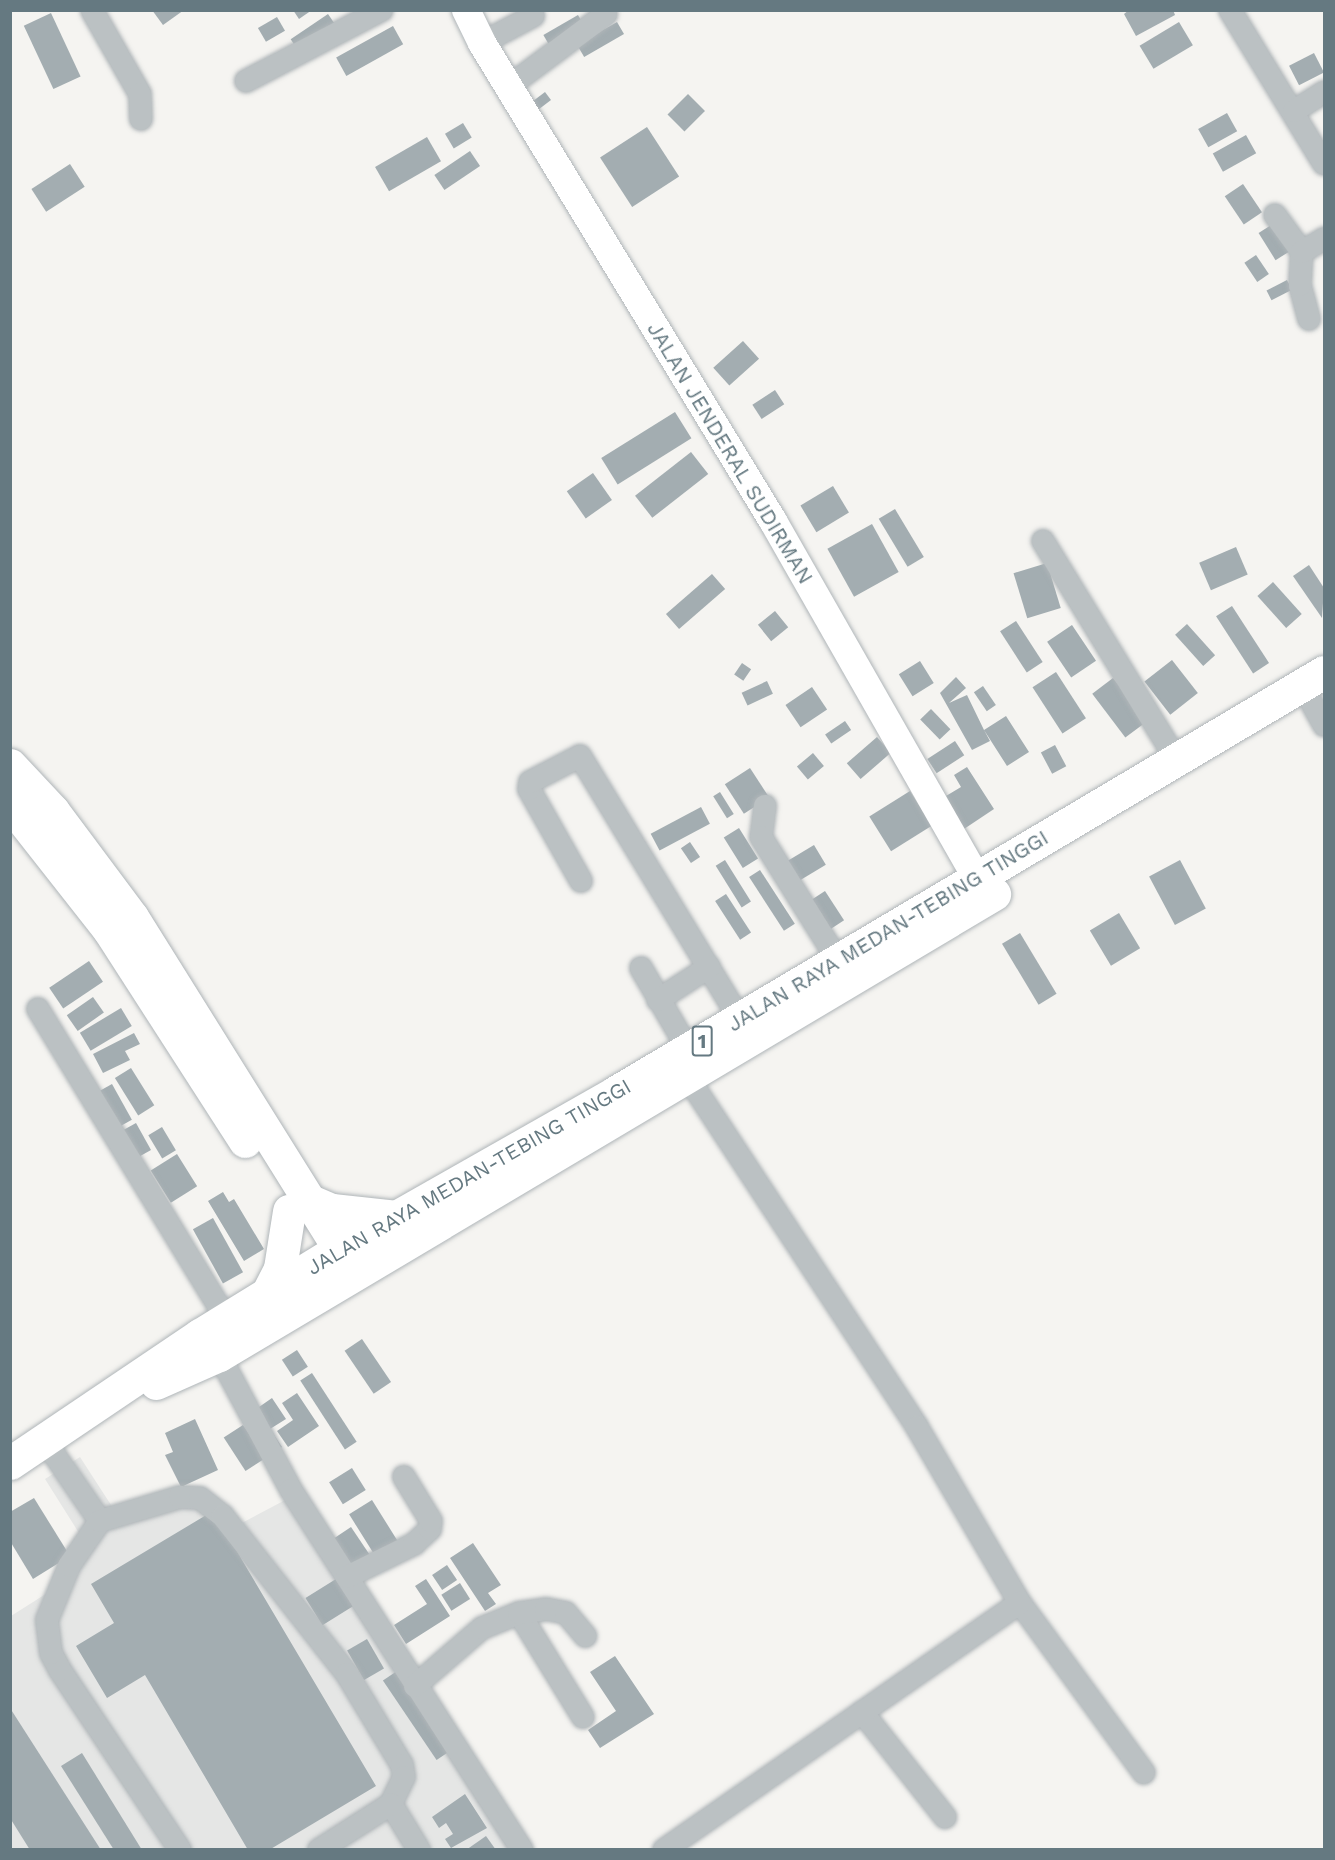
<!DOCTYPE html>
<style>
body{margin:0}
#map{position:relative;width:1335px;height:1860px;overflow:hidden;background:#f5f4f1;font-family:"Work Sans",sans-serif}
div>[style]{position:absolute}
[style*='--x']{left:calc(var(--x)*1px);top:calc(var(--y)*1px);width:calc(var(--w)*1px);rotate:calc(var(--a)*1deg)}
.built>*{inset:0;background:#e5e6e5}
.building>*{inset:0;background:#a3adb1;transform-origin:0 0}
.roads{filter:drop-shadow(0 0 2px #afb5b8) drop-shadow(0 0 2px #afb5b8)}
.minor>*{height:22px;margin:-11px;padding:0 11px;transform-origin:11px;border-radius:11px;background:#bbc1c3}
.major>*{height:28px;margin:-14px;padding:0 14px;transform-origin:14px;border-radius:14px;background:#fff}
.highway>*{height:33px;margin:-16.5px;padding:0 16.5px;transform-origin:16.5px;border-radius:16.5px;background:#fff}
span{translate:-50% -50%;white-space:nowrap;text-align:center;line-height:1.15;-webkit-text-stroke:6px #fff;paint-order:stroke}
.shield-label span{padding:2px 4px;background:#fff;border:2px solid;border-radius:4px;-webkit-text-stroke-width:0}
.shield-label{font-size:20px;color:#657981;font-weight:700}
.street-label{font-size:21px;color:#657981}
.frame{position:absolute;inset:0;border:12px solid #657981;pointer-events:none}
</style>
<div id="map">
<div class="built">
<i style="clip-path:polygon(80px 1457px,113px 1508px,165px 1496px,240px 1524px,289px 1498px,519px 1850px,11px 1850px,11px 1616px,52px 1590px,79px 1533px,45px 1479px)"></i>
</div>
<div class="building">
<i style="clip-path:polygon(152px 10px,184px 10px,163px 25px)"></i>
<i style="clip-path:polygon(293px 10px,312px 10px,299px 19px)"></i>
<i style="clip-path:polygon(1129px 10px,1173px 10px,1175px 15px,1136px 36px,1124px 14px)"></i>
<i style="left:51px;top:13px;width:70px;height:30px;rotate:65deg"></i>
<i style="left:328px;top:14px;width:11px;height:45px;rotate:56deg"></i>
<i style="left:578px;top:15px;width:14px;height:40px;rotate:60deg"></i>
<i style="left:277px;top:17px;width:16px;height:22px;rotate:60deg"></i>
<i style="left:617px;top:22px;width:14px;height:46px;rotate:60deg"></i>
<i style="left:1179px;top:22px;width:27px;height:46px;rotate:59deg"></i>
<i style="left:393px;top:26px;width:21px;height:65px;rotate:61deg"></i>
<i style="left:1314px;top:53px;width:22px;height:28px;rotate:63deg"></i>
<i style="left:545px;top:92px;width:10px;height:19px;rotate:53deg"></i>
<i style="left:688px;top:94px;width:24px;height:29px;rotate:45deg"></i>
<i style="left:1227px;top:113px;width:21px;height:33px;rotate:61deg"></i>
<i style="left:463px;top:123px;width:17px;height:21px;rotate:59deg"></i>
<i style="left:647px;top:127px;width:59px;height:56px;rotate:57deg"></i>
<i style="left:1246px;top:135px;width:21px;height:38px;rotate:61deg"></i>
<i style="left:427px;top:137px;width:28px;height:60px;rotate:60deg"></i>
<i style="left:470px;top:151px;width:18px;height:43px;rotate:56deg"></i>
<i style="left:70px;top:164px;width:27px;height:46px;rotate:57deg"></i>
<i style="left:1243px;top:184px;width:34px;height:22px;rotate:56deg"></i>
<i style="left:1273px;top:224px;width:32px;height:17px;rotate:58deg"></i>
<i style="left:1256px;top:255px;width:23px;height:14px;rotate:56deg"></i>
<i style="left:1287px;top:280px;width:11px;height:23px;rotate:63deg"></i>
<i style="left:743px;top:341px;width:24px;height:40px;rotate:48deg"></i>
<i style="left:775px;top:390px;width:17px;height:27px;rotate:57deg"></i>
<i style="left:675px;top:412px;width:31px;height:87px;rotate:58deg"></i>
<i style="left:691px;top:452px;width:28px;height:71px;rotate:52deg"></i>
<i style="left:593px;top:473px;width:33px;height:32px;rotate:55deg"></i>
<i style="left:833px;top:486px;width:31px;height:38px;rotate:59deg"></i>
<i style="left:895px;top:509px;width:56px;height:19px;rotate:59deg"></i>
<i style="left:872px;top:524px;width:55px;height:51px;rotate:61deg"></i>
<i style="left:1236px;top:547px;width:30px;height:40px;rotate:67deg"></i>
<i style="left:1047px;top:563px;width:47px;height:35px;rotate:73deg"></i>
<i style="clip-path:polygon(1309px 565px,1324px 588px,1322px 618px,1293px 576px)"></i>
<i style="left:712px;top:574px;width:20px;height:61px;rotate:49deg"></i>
<i style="left:1273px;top:582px;width:43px;height:21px;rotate:48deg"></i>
<i style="left:1232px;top:606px;width:68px;height:19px;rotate:57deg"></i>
<i style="left:775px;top:611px;width:21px;height:22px;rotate:51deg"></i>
<i style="left:1016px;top:621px;width:49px;height:19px;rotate:57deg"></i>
<i style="left:1187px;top:624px;width:42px;height:16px;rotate:48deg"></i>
<i style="left:1072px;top:625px;width:43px;height:30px;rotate:56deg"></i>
<i style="left:1172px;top:660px;width:42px;height:35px;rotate:52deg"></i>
<i style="left:920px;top:661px;width:26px;height:25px;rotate:58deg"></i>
<i style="left:742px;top:663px;width:11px;height:14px;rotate:34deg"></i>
<i style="left:1056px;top:672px;width:55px;height:28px;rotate:57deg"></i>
<i style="clip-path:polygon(956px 677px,966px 688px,949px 703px,967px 695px,984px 730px,1006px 716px,1029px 752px,1007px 766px,984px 730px,990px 741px,972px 750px,940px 693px)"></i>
<i style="left:1113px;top:678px;width:55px;height:26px;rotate:53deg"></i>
<i style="left:767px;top:681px;width:14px;height:28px;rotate:65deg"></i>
<i style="left:983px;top:686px;width:23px;height:11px;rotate:56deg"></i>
<i style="left:812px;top:687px;width:27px;height:32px;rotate:56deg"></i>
<i style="left:931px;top:709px;width:28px;height:15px;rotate:46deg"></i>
<i style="left:845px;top:721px;width:11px;height:24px;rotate:56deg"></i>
<i style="left:877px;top:737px;width:21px;height:40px;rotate:49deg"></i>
<i style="left:955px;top:741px;width:17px;height:33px;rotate:57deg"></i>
<i style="left:1055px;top:745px;width:24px;height:16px;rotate:62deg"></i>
<i style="left:813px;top:753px;width:17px;height:21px;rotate:50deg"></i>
<i style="clip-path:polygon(967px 767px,994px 809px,964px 829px,946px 796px,961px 787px,954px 775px)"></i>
<i style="left:750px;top:768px;width:35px;height:30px;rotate:57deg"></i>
<i style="left:910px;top:791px;width:41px;height:48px;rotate:58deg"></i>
<i style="left:720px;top:792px;width:26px;height:8px;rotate:58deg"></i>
<i style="left:701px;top:807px;width:19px;height:57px;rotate:62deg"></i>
<i style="left:739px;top:828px;width:36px;height:18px;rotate:58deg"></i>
<i style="left:690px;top:842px;width:18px;height:11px;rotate:56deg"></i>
<i style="left:814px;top:845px;width:23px;height:32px;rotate:59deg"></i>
<i style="left:725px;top:860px;width:49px;height:11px;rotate:58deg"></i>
<i style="left:1180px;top:860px;width:55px;height:35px;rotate:62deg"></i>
<i style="left:760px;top:870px;width:64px;height:13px;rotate:57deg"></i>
<i style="left:825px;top:891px;width:35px;height:21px;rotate:57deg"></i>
<i style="left:726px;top:894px;width:46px;height:13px;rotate:57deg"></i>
<i style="left:1119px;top:913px;width:41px;height:34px;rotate:59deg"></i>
<i style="left:1020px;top:933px;width:71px;height:21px;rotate:59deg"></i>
<i style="left:89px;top:961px;width:25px;height:48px;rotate:56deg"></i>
<i style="left:93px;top:997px;width:19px;height:32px;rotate:55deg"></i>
<i style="left:121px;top:1008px;width:21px;height:48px;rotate:59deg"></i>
<i style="clip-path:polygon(134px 1033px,140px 1044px,125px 1051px,130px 1060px,103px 1073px,93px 1054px)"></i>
<i style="left:131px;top:1068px;width:44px;height:19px;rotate:58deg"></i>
<i style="left:112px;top:1084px;width:41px;height:21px;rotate:61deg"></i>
<i style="left:136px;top:1123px;width:31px;height:20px;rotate:61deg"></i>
<i style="left:162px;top:1127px;width:27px;height:16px;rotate:59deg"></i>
<i style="left:177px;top:1154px;width:38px;height:31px;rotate:58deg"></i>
<i style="clip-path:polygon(223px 1192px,229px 1202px,234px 1199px,264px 1249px,244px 1261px,208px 1201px)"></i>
<i style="left:213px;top:1218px;width:62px;height:23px;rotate:61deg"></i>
<i style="left:362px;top:1339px;width:52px;height:21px;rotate:56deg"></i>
<i style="left:297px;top:1350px;width:20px;height:18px;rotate:57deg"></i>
<i style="left:312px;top:1373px;width:82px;height:14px;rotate:57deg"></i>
<i style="clip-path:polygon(297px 1393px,319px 1426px,288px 1447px,277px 1431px,293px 1420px,282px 1403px)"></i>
<i style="clip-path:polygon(272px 1398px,286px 1419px,270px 1429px,282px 1447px,277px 1451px,252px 1412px)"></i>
<i style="clip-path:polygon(195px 1419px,218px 1470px,181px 1487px,165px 1455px,173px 1452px,165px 1433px)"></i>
<i style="left:243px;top:1425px;width:40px;height:23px;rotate:57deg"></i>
<i style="left:352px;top:1468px;width:26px;height:27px;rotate:58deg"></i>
<i style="clip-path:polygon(34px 1498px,70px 1556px,33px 1579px,10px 1541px,10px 1512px)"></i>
<i style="left:372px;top:1500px;width:51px;height:27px;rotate:58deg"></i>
<i style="clip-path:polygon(213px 1511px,376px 1786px,269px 1850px,248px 1850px,145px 1675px,107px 1698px,76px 1646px,114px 1623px,91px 1584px)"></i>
<i style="left:351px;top:1527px;width:34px;height:23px;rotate:56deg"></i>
<i style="clip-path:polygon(473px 1543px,501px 1585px,488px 1593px,496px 1604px,485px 1611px,450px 1558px)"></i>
<i style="left:447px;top:1565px;width:18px;height:18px;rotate:56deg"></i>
<i style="left:336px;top:1579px;width:32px;height:36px;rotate:58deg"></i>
<i style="clip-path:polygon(426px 1579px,450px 1616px,406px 1644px,394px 1625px,427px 1604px,415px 1586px)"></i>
<i style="left:460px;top:1583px;width:19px;height:22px;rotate:58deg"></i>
<i style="left:367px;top:1639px;width:34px;height:23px;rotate:60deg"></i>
<i style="clip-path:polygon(615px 1656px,654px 1714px,600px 1748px,588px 1730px,616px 1711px,590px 1672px)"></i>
<i style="left:397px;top:1671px;width:96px;height:17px;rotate:56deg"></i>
<i style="clip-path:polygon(10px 1708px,101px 1850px,30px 1850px,10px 1818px)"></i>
<i style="clip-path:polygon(82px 1753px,142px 1850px,114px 1850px,61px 1766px)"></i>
<i style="clip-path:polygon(465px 1794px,487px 1828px,451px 1848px,445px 1839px,453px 1834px,446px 1823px,439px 1828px,432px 1817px)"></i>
<i style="clip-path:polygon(486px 1836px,496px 1850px,466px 1850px)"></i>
</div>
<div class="roads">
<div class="minor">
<i style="--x:92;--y:10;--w:97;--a:60.3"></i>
<i style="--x:140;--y:94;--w:25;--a:88"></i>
<i style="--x:1230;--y:10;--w:180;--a:58.6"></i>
<i style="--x:482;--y:43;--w:58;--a:-27.9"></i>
<i style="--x:246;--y:81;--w:153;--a:-27.6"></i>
<i style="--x:508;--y:87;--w:122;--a:-36.7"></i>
<i style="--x:1294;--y:111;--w:36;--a:-32"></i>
<i style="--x:1275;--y:215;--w:46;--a:53.9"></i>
<i style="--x:1309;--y:319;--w:35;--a:-105"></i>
<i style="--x:1300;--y:285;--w:33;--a:-87"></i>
<i style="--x:1302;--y:252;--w:26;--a:-31"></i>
<i style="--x:1043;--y:541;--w:255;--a:58.6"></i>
<i style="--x:1313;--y:705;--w:23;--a:61"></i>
<i style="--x:765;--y:806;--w:31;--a:97"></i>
<i style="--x:761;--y:837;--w:145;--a:58"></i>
<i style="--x:581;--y:881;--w:106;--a:-119.5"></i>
<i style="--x:529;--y:789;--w:7;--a:-82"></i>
<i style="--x:530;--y:782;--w:56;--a:-27.5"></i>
<i style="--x:580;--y:756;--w:308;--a:58.7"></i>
<i style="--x:641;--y:968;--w:94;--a:59.9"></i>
<i style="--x:658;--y:1000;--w:61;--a:-32.9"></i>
<i style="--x:38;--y:1009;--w:362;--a:58.7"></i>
<i style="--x:688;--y:1078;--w:417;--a:56.7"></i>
<i style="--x:917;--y:1427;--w:204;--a:59.7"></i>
<i style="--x:1020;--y:1603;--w:210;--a:53.9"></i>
<i style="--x:219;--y:1355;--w:153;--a:61.9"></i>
<i style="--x:291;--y:1490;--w:428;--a:57.3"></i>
<i style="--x:45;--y:1441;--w:97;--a:55.5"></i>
<i style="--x:347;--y:1577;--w:75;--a:-26.2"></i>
<i style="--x:414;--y:1544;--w:22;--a:-43"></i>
<i style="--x:430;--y:1529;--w:8;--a:-83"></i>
<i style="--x:431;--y:1521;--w:52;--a:-121.5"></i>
<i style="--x:519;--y:1613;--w:122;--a:58.4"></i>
<i style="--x:415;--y:1686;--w:89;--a:-40.9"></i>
<i style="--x:482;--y:1628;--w:40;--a:-22"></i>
<i style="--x:519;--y:1613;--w:27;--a:-8"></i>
<i style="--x:546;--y:1609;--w:20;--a:11"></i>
<i style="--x:566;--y:1613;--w:30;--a:50"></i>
<i style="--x:862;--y:1712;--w:134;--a:51.7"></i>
<i style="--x:180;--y:1850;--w:216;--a:-123.7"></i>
<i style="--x:60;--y:1670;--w:19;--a:-118"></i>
<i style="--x:51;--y:1653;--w:33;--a:-97"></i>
<i style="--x:47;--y:1620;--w:58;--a:-67.8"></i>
<i style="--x:69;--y:1566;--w:55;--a:-55.4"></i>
<i style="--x:100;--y:1521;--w:84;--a:-16.7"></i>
<i style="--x:180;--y:1497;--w:20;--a:3"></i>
<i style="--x:200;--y:1498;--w:29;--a:38"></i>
<i style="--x:223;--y:1516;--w:201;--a:51.9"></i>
<i style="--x:347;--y:1674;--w:106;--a:58.9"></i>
<i style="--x:402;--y:1765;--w:12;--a:81"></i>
<i style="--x:404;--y:1777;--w:30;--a:116"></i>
<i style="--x:391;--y:1804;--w:54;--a:58.7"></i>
<i style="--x:319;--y:1850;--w:85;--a:-32.6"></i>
<i style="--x:664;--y:1850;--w:433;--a:-34.8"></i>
</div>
<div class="major">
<i style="--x:466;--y:10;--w:37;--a:64"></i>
<i style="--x:482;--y:43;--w:560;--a:58.67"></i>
<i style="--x:773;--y:521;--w:432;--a:60.3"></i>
</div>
<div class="highway">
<i style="--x:10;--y:765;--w:63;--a:46.9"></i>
<i style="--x:53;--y:811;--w:132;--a:53.3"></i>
<i style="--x:132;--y:917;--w:413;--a:58"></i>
<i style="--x:10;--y:804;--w:160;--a:51.8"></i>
<i style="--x:109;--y:930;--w:251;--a:57.2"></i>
<i style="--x:308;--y:1200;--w:26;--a:23"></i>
<i style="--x:332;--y:1210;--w:65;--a:6.1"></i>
<i style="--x:266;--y:1296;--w:31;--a:-63"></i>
<i style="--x:280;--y:1268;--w:58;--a:-81"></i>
<i style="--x:156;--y:1383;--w:69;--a:-24"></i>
<i style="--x:219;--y:1355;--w:902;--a:-30.75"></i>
<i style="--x:10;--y:1463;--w:229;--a:-34"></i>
<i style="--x:200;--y:1335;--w:164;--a:-31.6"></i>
<i style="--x:340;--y:1249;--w:318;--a:-29.6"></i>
<i style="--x:616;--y:1092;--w:823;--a:-30.68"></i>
</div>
</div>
<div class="shield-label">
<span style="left:702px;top:1041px">1</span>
</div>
<div class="street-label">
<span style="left:730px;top:453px;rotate:59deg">JALAN JENDERAL SUDIRMAN</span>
<span style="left:888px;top:931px;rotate:-31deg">JALAN RAYA MEDAN-TEBING TINGGI</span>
<span style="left:469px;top:1177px;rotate:-30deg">JALAN RAYA MEDAN-TEBING TINGGI</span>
</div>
<div class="frame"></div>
</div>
